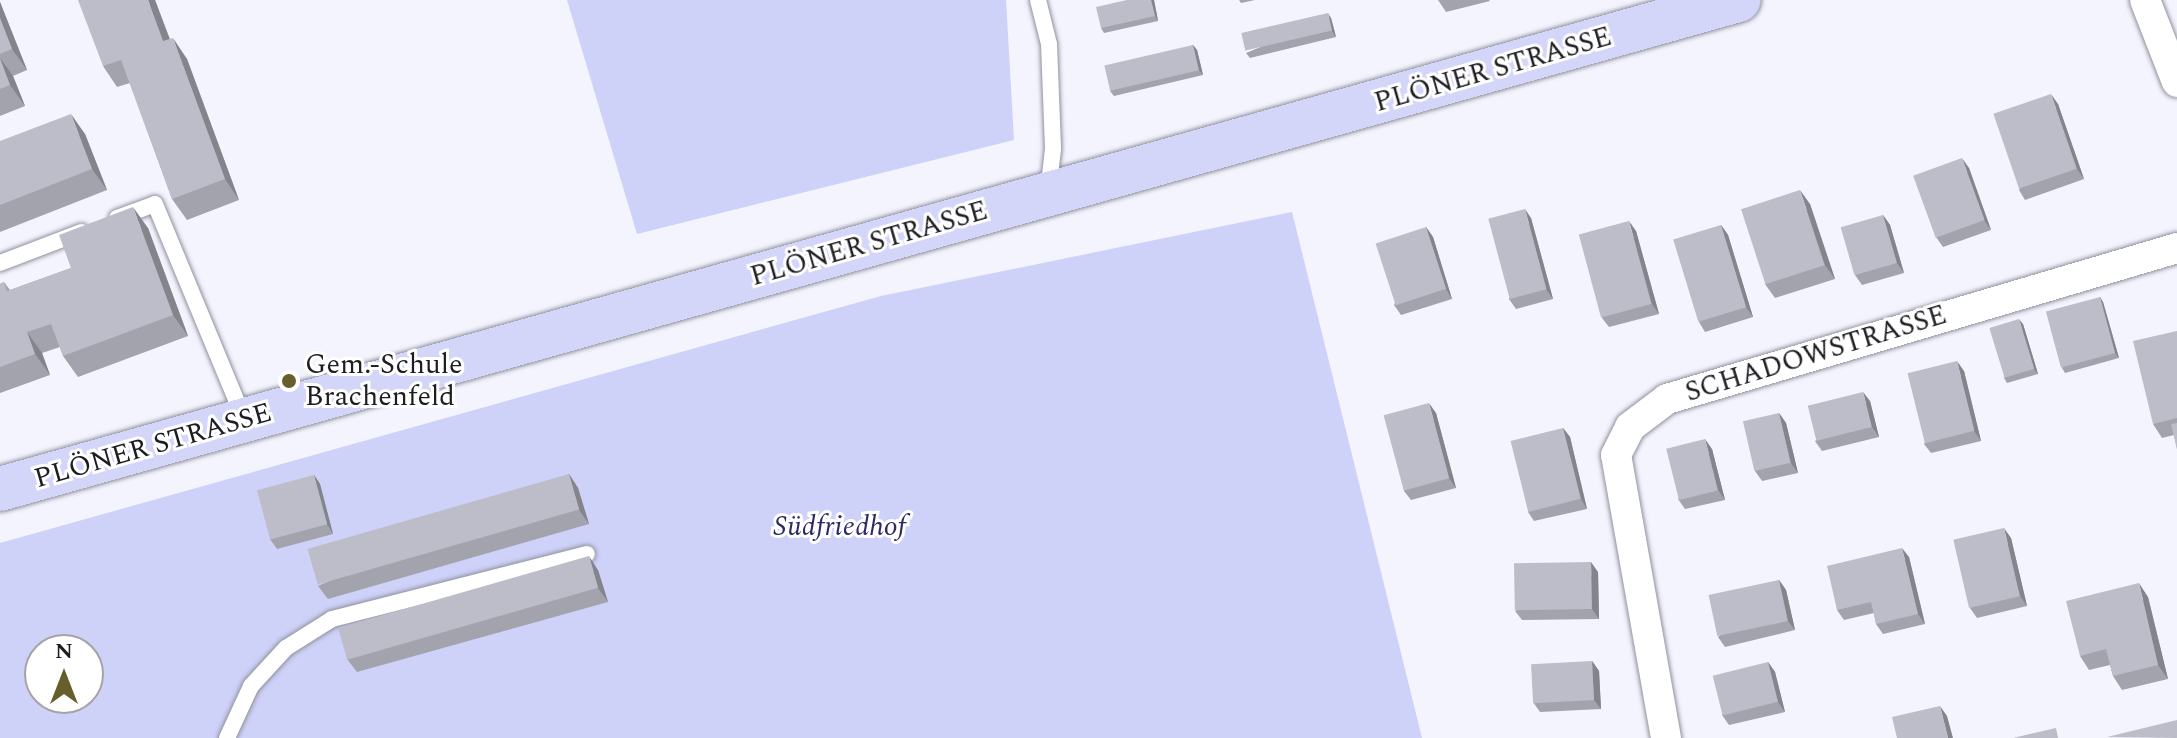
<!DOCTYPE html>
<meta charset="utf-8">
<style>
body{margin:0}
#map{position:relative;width:2177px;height:738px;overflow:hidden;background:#f3f4fe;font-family:Spectral,serif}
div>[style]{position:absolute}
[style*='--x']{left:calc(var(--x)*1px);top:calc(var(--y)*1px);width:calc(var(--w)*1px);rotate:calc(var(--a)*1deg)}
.green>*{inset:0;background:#ced1f8}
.roads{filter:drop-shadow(0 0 2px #90919c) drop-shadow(0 0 2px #90919c)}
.lane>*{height:16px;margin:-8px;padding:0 8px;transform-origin:8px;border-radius:8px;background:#fff}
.street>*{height:30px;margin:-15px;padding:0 15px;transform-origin:15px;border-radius:15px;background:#fff}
.primary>*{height:44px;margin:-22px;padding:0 22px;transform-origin:22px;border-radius:22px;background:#d4d6f9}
.wall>*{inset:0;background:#a2a3ad}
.shaded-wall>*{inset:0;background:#84848d}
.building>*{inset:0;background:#bcbdc9;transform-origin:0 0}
.dots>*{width:22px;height:22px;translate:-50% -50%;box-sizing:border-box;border:4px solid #fff;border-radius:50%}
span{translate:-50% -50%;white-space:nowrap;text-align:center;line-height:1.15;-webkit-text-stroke:6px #fff;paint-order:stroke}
.street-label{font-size:28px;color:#1c1c21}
.poi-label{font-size:28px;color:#1c1c21}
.left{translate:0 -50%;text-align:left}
.park-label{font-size:28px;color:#2c2965;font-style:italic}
.north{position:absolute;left:24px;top:634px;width:80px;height:80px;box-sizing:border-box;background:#fff;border:2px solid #a4a4a6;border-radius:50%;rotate:0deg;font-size:22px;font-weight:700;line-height:32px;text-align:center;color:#1c1c21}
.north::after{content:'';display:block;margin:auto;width:28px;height:36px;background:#665f2b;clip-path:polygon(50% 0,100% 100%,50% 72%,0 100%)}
</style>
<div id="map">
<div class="green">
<i style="clip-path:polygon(567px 0,1006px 0,1014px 140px,637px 234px)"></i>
<i style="clip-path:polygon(evenodd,1292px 212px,1422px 738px,0 738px,0 543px,881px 296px,1292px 212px,40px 650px,88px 650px,88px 698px,40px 698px,40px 650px)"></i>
</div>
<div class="roads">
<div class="lane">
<i style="--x:1038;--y:0;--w:45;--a:76"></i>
<i style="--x:1049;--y:44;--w:105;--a:87.8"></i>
<i style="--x:1053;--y:149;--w:44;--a:96.5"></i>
<i style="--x:117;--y:218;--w:40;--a:-20.2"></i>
<i style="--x:155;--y:204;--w:233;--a:67.5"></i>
<i style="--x:0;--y:263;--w:87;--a:-20.9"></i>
<i style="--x:227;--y:738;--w:57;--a:-65.2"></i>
<i style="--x:251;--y:686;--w:52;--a:-47.4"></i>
<i style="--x:286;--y:648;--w:54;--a:-32.2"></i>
<i style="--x:332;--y:619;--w:263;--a:-14.3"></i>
</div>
<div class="street">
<i style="--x:2145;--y:0;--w:88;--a:68.7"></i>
<i style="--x:1666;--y:738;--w:287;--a:-100"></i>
<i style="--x:1616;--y:455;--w:31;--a:-63"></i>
<i style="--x:1630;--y:427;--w:46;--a:-37.1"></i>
<i style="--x:1667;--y:399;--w:532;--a:-16.49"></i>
</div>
<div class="primary">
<i style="--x:0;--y:489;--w:1806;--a:-15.71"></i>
</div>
</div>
<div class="wall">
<i style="clip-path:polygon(155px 0,170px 39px,187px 59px,239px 200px,187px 220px,172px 199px,130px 83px,117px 87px,103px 66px)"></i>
<i style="clip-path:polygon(1127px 0,1154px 0,1158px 21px,1104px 33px,1101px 28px)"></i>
<i style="clip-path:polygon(1239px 0,1255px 0,1241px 3px)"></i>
<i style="clip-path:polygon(1438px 0,1489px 0,1490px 1px,1446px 12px)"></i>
<i style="clip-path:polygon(0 2px,27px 70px,13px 76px,25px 106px,0 116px)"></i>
<i style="clip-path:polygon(1331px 18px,1336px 37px,1250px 58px,1246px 53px)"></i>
<i style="clip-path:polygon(1193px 45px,1197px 50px,1203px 75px,1114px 96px,1110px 91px)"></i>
<i style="clip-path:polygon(2058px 104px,2084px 179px,2025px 200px,2019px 190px)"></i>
<i style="clip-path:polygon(85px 134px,107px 190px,0 232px,0 141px)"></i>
<i style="clip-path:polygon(1969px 168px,1991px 230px,1943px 247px,1936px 237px)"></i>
<i style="clip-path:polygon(1810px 204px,1835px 279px,1775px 298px,1765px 284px)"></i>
<i style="clip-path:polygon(1883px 215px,1890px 225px,1904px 273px,1862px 285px,1855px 275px)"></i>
<i style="clip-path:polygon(1531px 218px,1553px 299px,1516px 309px,1509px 299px)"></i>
<i style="clip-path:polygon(1721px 225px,1728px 235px,1753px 317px,1705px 332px,1699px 322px)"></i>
<i style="clip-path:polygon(1426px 227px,1433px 237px,1452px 299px,1401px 315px,1394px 305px)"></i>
<i style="clip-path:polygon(148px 228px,188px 336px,78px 377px,63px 356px,60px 347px,42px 353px,50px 375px,0 393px,0 284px,4px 282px,10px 290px,71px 268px)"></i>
<i style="clip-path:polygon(1636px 231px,1659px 314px,1609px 327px,1602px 318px)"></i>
<i style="clip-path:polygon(2100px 297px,2103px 302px,2119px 358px,2065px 373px,2062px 368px)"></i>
<i style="clip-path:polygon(2023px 324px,2038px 374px,2007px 383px,2004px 378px)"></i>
<i style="clip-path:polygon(2177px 331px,2177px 449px,2174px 435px,2162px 438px,2153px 424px)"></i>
<i style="clip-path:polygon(1964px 371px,1981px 441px,1931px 453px,1924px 444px)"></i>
<i style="clip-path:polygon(1870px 401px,1879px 437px,1822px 451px,1815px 441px)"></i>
<i style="clip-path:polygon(1436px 413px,1456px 488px,1411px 500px,1404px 491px)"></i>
<i style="clip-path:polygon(1779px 413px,1786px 423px,1798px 473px,1762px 481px,1755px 471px)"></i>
<i style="clip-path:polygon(1563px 428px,1570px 437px,1587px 509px,1534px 521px,1528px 512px)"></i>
<i style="clip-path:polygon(1712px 449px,1725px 500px,1685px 509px,1678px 499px)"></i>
<i style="clip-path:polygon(569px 474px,578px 488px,589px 524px,328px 599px,318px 586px)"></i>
<i style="clip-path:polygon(314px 475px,320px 484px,333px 534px,277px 549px,270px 539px)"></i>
<i style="clip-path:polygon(2011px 538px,2027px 606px,1977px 618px,1970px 608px)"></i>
<i style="clip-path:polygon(1909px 557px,1925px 624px,1883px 634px,1876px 624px,1874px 613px,1844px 620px,1837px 610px)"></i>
<i style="clip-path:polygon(598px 570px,608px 602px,357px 672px,347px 659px)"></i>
<i style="clip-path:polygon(1598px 572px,1599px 619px,1522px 620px,1515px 611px)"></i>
<i style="clip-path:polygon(1779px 580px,1786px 590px,1795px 630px,1725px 647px,1718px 637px)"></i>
<i style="clip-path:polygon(2148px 597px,2168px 679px,2122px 690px,2113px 676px,2110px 665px,2089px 670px,2080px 656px)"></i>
<i style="clip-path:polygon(1592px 661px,1599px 671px,1601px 709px,1540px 712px,1533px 702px)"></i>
<i style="clip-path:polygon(1768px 662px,1775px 672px,1785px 712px,1729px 725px,1722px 715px)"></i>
</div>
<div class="shaded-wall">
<i style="clip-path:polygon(148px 0,155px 0,178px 62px,163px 41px)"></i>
<i style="clip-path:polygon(1151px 0,1154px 0,1158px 21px,1155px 16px)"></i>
<i style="clip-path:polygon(0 2px,27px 70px,12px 49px,0 18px)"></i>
<i style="clip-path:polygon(1328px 13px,1331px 18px,1336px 37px,1332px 31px)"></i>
<i style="clip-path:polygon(173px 38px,187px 59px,239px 200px,225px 179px)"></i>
<i style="clip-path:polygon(1193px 45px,1197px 50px,1203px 75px,1199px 70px)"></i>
<i style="clip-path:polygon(0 58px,13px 76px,25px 106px,10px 85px)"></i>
<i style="clip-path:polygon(2051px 94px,2058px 104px,2084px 179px,2077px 169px)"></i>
<i style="clip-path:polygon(71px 114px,85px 134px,107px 190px,92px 169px)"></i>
<i style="clip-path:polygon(1962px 158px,1969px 168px,1991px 230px,1984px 220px)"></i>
<i style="clip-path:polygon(1800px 190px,1810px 204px,1835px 279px,1825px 265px)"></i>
<i style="clip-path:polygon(133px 207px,148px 228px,188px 336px,173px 315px)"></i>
<i style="clip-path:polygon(1525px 209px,1531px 218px,1553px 299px,1546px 289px)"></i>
<i style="clip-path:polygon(1883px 215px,1890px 225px,1904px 273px,1897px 263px)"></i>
<i style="clip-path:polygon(1629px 221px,1636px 231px,1659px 314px,1652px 304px)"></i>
<i style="clip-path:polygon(1721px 225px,1728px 235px,1753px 317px,1746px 307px)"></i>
<i style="clip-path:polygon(1426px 227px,1433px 237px,1452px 299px,1446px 289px)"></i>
<i style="clip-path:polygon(2100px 297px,2103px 302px,2119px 358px,2115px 353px)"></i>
<i style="clip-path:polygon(2019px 319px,2023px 324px,2038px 374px,2034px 369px)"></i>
<i style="clip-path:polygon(27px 332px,42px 353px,50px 375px,35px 354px)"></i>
<i style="clip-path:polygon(1957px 361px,1964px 371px,1981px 441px,1974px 431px)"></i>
<i style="clip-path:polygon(1863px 392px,1870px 401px,1879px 437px,1872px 427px)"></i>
<i style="clip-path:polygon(1429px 403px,1436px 413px,1456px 488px,1449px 478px)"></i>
<i style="clip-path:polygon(1779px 413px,1786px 423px,1798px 473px,1791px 463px)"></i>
<i style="clip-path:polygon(1563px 428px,1570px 437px,1587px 509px,1581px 499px)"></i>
<i style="clip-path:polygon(1705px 439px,1712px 449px,1725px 500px,1718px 490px)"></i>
<i style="clip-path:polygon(569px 474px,578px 488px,589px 524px,579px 510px)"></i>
<i style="clip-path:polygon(314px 475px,320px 484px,333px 534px,327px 524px)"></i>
<i style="clip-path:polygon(2004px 528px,2011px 538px,2027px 606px,2020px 596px)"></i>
<i style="clip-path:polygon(1902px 548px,1909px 557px,1925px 624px,1918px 614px)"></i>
<i style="clip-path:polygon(589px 556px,598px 570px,608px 602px,598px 588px)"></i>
<i style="clip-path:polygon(1591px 562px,1598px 572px,1599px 619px,1592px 609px)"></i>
<i style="clip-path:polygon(1779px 580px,1786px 590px,1795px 630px,1788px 621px)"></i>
<i style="clip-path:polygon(2139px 583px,2148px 597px,2168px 679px,2158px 665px)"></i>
<i style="clip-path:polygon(1592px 661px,1599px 671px,1601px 709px,1594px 700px)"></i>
<i style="clip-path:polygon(1768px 662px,1775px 672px,1785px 712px,1778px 702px)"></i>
<i style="clip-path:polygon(1940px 706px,1947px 716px,1953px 738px,1948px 738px)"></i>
</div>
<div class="building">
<i style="clip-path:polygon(78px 0,148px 0,163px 41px,173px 38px,225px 179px,172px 199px,121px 60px,103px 66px)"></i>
<i style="clip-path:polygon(1127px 0,1151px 0,1155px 16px,1101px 28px,1096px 7px)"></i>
<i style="left:1328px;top:13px;width:18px;height:89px;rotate:77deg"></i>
<i style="clip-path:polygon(0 18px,12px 49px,0 54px)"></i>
<i style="left:1193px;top:45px;width:26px;height:91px;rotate:77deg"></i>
<i style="clip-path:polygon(0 59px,10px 85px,0 89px)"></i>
<i style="left:2051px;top:94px;width:79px;height:61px;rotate:71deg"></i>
<i style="clip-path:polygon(71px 114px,92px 169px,0 205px,0 141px)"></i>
<i style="left:1962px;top:158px;width:66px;height:52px;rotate:70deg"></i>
<i style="left:1800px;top:190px;width:79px;height:62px;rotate:72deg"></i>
<i style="clip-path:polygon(133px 207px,173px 315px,63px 356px,51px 324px,27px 332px,35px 354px,0 367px,0 284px,4px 282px,7px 291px,71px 268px,59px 235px)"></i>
<i style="left:1525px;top:209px;width:83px;height:38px;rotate:75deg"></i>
<i style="left:1883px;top:215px;width:50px;height:44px;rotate:74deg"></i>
<i style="left:1629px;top:221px;width:86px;height:52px;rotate:75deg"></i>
<i style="left:1721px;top:225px;width:86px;height:50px;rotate:73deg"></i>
<i style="left:1426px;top:227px;width:65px;height:53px;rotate:72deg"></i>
<i style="left:2100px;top:297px;width:58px;height:56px;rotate:75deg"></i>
<i style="left:2019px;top:319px;width:52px;height:31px;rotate:73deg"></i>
<i style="clip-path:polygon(2177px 331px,2177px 418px,2153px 424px,2133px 341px)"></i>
<i style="left:1957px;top:361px;width:72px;height:51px;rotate:76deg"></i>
<i style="left:1863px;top:392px;width:36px;height:57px;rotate:76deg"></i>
<i style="left:1429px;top:403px;width:78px;height:47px;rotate:75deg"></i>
<i style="left:1779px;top:413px;width:51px;height:37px;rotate:77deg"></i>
<i style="clip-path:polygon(2177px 423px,2177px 449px,2171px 424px)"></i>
<i style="left:1563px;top:428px;width:73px;height:54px;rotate:76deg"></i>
<i style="left:1705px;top:439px;width:53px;height:40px;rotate:76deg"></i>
<i style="left:569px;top:474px;width:37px;height:272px;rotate:74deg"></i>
<i style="left:314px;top:475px;width:51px;height:59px;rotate:75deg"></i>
<i style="left:2004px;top:528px;width:70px;height:52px;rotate:77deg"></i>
<i style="clip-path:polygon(1902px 548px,1918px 614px,1876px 624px,1871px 602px,1837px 610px,1827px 566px)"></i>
<i style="left:589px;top:556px;width:33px;height:261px;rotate:74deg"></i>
<i style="left:1591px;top:562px;width:47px;height:77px;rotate:89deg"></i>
<i style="left:1779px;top:580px;width:42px;height:72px;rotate:78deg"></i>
<i style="clip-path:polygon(2139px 583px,2158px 665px,2113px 676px,2106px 649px,2080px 656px,2066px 601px)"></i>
<i style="left:1592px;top:661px;width:39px;height:61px;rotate:87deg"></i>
<i style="left:1768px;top:662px;width:41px;height:57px;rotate:76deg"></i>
<i style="clip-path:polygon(1940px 706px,1948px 738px,1897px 738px,1892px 717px)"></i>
<i style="clip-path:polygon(2177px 720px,2177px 738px,2107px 737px)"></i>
<i style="clip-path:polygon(2056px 728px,2058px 738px,2013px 738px)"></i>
</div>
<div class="dots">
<i style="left:289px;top:381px;background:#665f2b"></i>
</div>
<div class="street-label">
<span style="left:1493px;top:70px;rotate:-16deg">PLÖNER STRASSE</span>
<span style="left:869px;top:244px;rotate:-16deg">PLÖNER STRASSE</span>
<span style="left:1816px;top:354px;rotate:-17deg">SCHADOWSTRASSE</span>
<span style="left:153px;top:446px;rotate:-16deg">PLÖNER STRASSE</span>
</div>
<div class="poi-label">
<span class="left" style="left:305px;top:381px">Gem.-Schule<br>Brachenfeld</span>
</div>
<div class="park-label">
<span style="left:840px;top:527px">Südfriedhof</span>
</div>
<div class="north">N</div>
</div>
